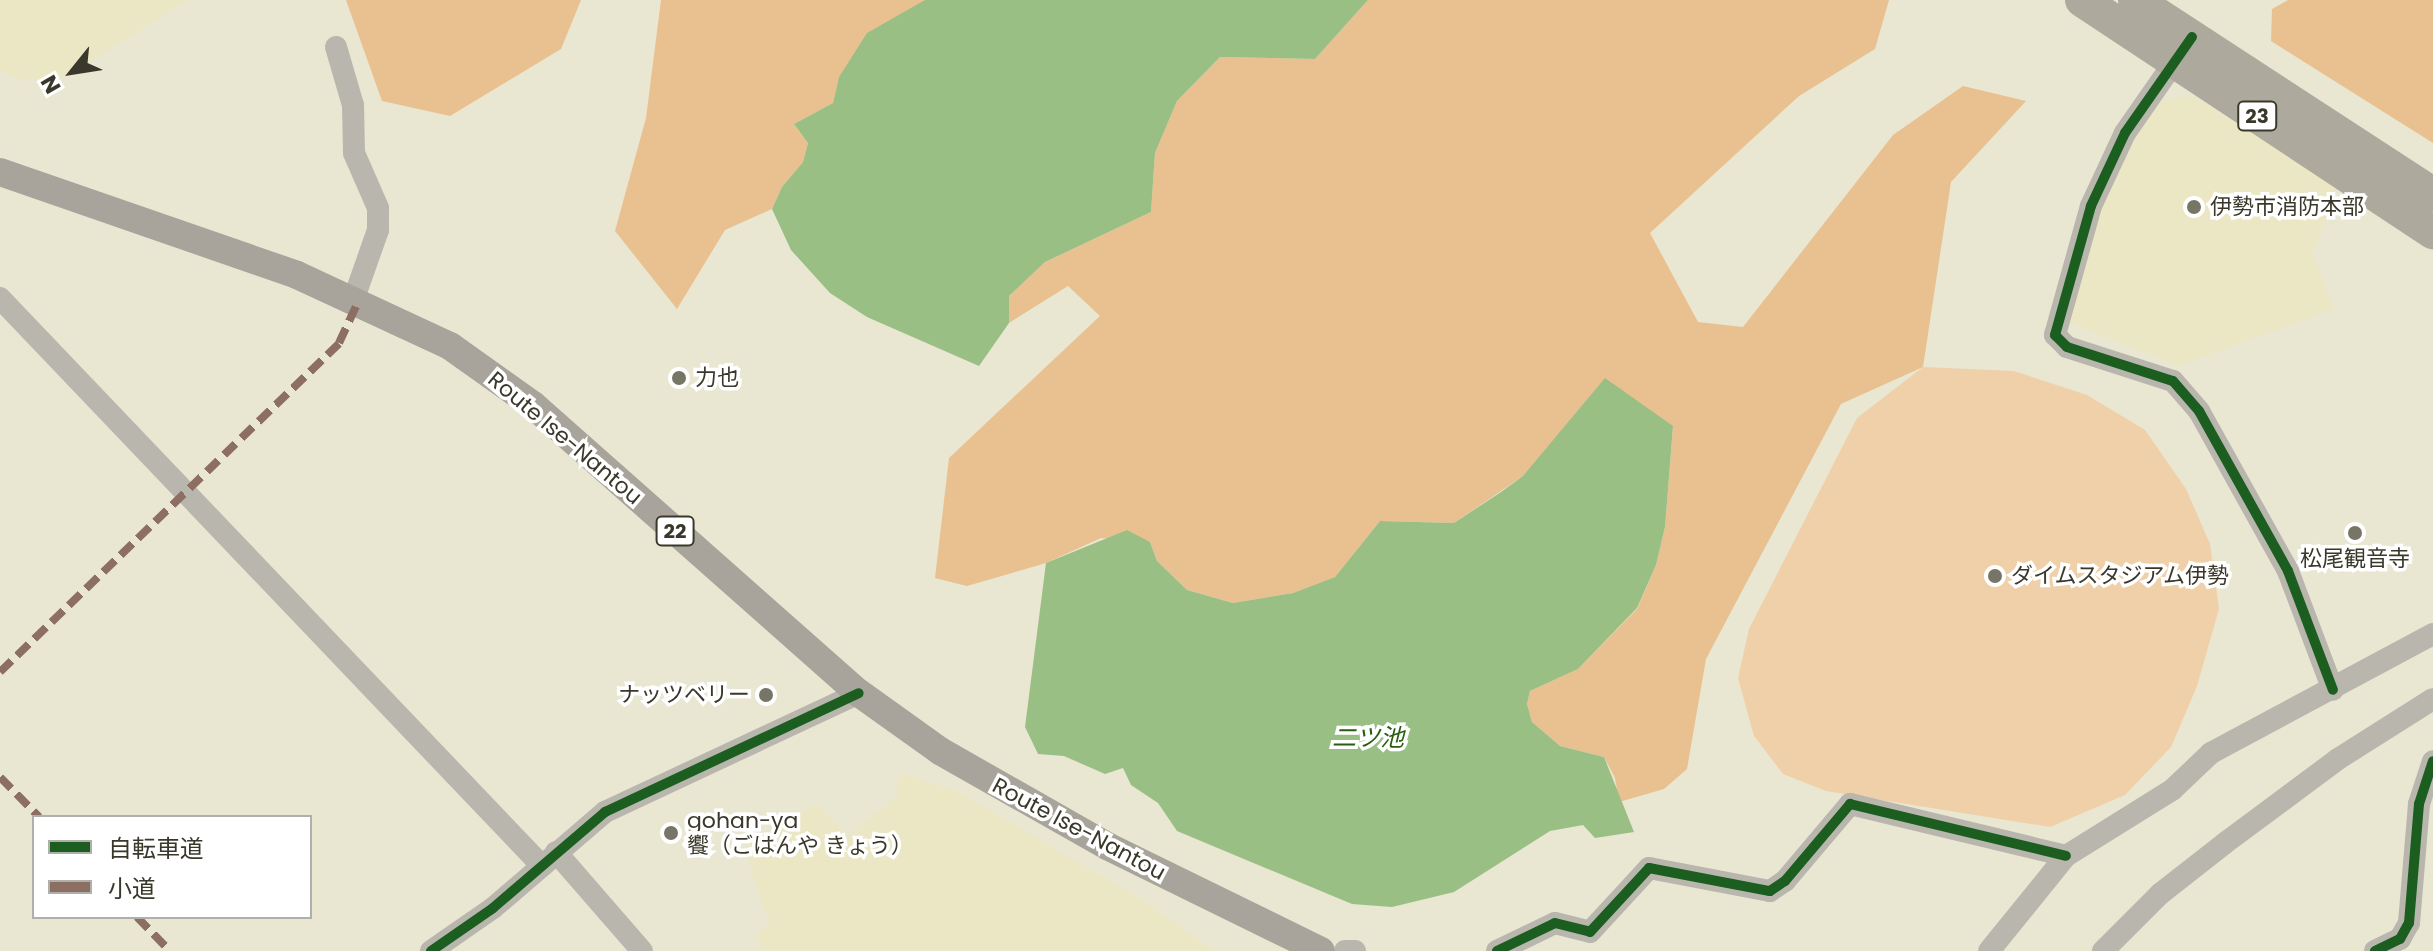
<!DOCTYPE html>
<meta charset="utf-8">
<style>
body{margin:0}
#map{position:relative;width:2433px;height:951px;overflow:hidden;background:#e9e6d2;font-family:Poppins,"Noto Sans JP",sans-serif}
div>[style]{position:absolute}
[style*='--x']{left:calc(var(--x)*1px);top:calc(var(--y)*1px);width:calc(var(--w)*1px);rotate:calc(var(--a)*1deg)}
.built>*{inset:0;background:#ebe7c5}
.green>*{inset:0;background:#f0d0a9}
.forest>*{inset:0;background:#e9c191}
.water>*{inset:0;background:#99bf84}
.minor>*{height:22px;margin:-11px;padding:0 11px;transform-origin:11px;border-radius:11px;background:#b9b6ae}
.major>*{height:28px;margin:-14px;padding:0 14px;transform-origin:14px;border-radius:14px;background:#a8a49b}
.highway>*{height:34px;margin:-17px;padding:0 17px;transform-origin:17px;border-radius:17px;background:#ada99d}
.quiet>*{height:8px;margin-top:-4px;transform-origin:0;background:repeating-linear-gradient(90deg,#8d6e63 0 16px,transparent 0 24px)}
.cycleway>*{height:10px;margin:-5px;padding:0 5px;transform-origin:5px;border-radius:5px;background:#1b5e20}
.dots>*{width:22px;height:22px;translate:-50% -50%;box-sizing:border-box;border:4px solid #fff;border-radius:50%}
span{translate:-50% -50%;white-space:nowrap;text-align:center;line-height:1.15;-webkit-text-stroke:7px #fff;paint-order:stroke}
.shield-label span{padding:2px 6px;background:#fff;border:2px solid;border-radius:6px;-webkit-text-stroke-width:0}
.shield-label{font-size:20px;color:#3a382a;font-weight:700}
.poi-label{font-size:22px;color:#3a382a}
.left{translate:0 -50%;text-align:left}
.right{translate:-100% -50%;text-align:right}
.street-label{font-size:22px;color:#3a382a}
.water-label{font-size:24px;color:#295d0e;font-style:italic}
.legend{position:absolute;left:32px;top:815px;width:280px;height:104px;box-sizing:border-box;background:#fff;border:2px solid #b0afaa;margin:0;padding:10px 14px;list-style:none;font-size:24px;color:#3a382a}
.legend li{display:flex;align-items:center;gap:16px;height:40px}
.legend b{width:40px;border:2px solid #b0afaa}
.north{position:absolute;left:32px;top:32px;width:80px;height:80px;-webkit-text-stroke:6px #fff;paint-order:stroke;rotate:240deg;font-size:22px;font-weight:700;line-height:32px;text-align:center;color:#3a382a}
.north::after{content:'';display:block;margin:auto;width:28px;height:36px;background:#3a382a;clip-path:polygon(50% 0,100% 100%,50% 72%,0 100%)}
</style>
<div id="map">
<div class="built">
<i style="clip-path:polygon(0 0,187px 0,68px 76px,22px 81px,0 70px)"></i>
<i style="clip-path:polygon(2193px 96px,2336px 187px,2313px 254px,2334px 309px,2178px 366px,2066px 321px,2099px 201px,2134px 136px,2163px 100px)"></i>
<i style="clip-path:polygon(899px 772px,959px 792px,1142px 900px,1215px 951px,764px 951px,756px 936px,769px 924px,744px 849px,817px 803px,848px 836px,896px 797px)"></i>
</div>
<div class="green">
<i style="clip-path:polygon(1923px 367px,2014px 371px,2087px 395px,2145px 430px,2186px 489px,2210px 544px,2219px 609px,2197px 686px,2171px 747px,2125px 795px,2050px 827px,1826px 791px,1783px 774px,1754px 736px,1738px 678px,1749px 629px,1857px 418px)"></i>
</div>
<div class="forest">
<i style="clip-path:polygon(346px 0,581px 0,561px 49px,450px 116px,382px 101px)"></i>
<i style="clip-path:polygon(661px 0,925px 0,839px 77px,833px 103px,794px 124px,808px 143px,803px 162px,782px 187px,772px 209px,725px 230px,677px 309px,615px 231px,646px 118px)"></i>
<i style="clip-path:polygon(1368px 0,1889px 0,1875px 49px,1799px 96px,1650px 233px,1698px 322px,1743px 327px,1893px 135px,1963px 86px,2026px 101px,1951px 182px,1923px 367px,1841px 404px,1706px 659px,1687px 769px,1664px 789px,1619px 802px,1615px 778px,1604px 757px,1560px 746px,1532px 722px,1527px 704px,1530px 691px,1578px 669px,1637px 609px,1656px 565px,1665px 527px,1673px 426px,1568px 426px,1523px 476px,1454px 523px,1380px 521px,1335px 577px,1293px 593px,1233px 603px,1187px 590px,1157px 561px,1150px 542px,1101px 538px,1046px 563px,967px 586px,935px 578px,949px 458px,1100px 316px,1068px 286px,1009px 323px,1009px 296px,1045px 262px,1151px 212px,1155px 153px,1177px 101px,1220px 57px,1315px 59px)"></i>
<i style="clip-path:polygon(2288px 0,2433px 0,2433px 143px,2271px 41px,2272px 9px)"></i>
</div>
<div class="water">
<i style="clip-path:polygon(925px 0,1368px 0,1315px 59px,1220px 57px,1177px 101px,1155px 153px,1151px 212px,1045px 262px,1009px 296px,1009px 323px,979px 366px,867px 317px,830px 293px,791px 250px,772px 209px,782px 187px,803px 162px,808px 143px,794px 124px,833px 103px,839px 77px,867px 33px)"></i>
<i style="clip-path:polygon(1605px 378px,1673px 426px,1665px 527px,1656px 565px,1637px 608px,1578px 669px,1530px 691px,1527px 704px,1532px 722px,1560px 746px,1604px 757px,1634px 832px,1595px 838px,1583px 825px,1550px 831px,1454px 892px,1392px 907px,1352px 904px,1177px 831px,1158px 803px,1131px 785px,1123px 768px,1105px 774px,1064px 756px,1038px 754px,1025px 727px,1046px 563px,1127px 530px,1150px 542px,1157px 561px,1187px 590px,1233px 603px,1293px 593px,1335px 577px,1380px 521px,1454px 523px,1501px 492px,1523px 476px)"></i>
</div>
<div class="minor">
<i style="--x:336;--y:47;--w:60;--a:73.7"></i>
<i style="--x:353;--y:105;--w:48;--a:88.8"></i>
<i style="--x:354;--y:153;--w:60;--a:66.4"></i>
<i style="--x:378;--y:208;--w:22;--a:90"></i>
<i style="--x:378;--y:230;--w:72;--a:109.4"></i>
<i style="--x:2182;--y:51;--w:100;--a:124.8"></i>
<i style="--x:2125;--y:133;--w:81;--a:115"></i>
<i style="--x:2091;--y:206;--w:134;--a:105.6"></i>
<i style="--x:2055;--y:335;--w:17;--a:45"></i>
<i style="--x:2067;--y:347;--w:111;--a:17.8"></i>
<i style="--x:2173;--y:381;--w:40;--a:49"></i>
<i style="--x:2199;--y:411;--w:183;--a:60.9"></i>
<i style="--x:2288;--y:571;--w:127;--a:69.3"></i>
<i style="--x:0;--y:298;--w:785;--a:46.34"></i>
<i style="--x:556;--y:852;--w:131;--a:49"></i>
<i style="--x:431;--y:951;--w:75;--a:-34.7"></i>
<i style="--x:493;--y:908;--w:148;--a:-40.6"></i>
<i style="--x:605;--y:812;--w:280;--a:-25.1"></i>
<i style="--x:1345;--y:951;--w:10;--a:0"></i>
<i style="--x:1497;--y:951;--w:64;--a:-25.8"></i>
<i style="--x:1555;--y:923;--w:36;--a:14"></i>
<i style="--x:1590;--y:932;--w:87;--a:-47.3"></i>
<i style="--x:1649;--y:868;--w:123;--a:10.8"></i>
<i style="--x:1770;--y:891;--w:18;--a:-34"></i>
<i style="--x:1785;--y:881;--w:101;--a:-49.8"></i>
<i style="--x:1850;--y:804;--w:222;--a:13.5"></i>
<i style="--x:1989;--y:951;--w:122;--a:-51"></i>
<i style="--x:2066;--y:856;--w:125;--a:-31.9"></i>
<i style="--x:2172;--y:790;--w:54;--a:-43.5"></i>
<i style="--x:2211;--y:753;--w:252;--a:-28.2"></i>
<i style="--x:2103;--y:951;--w:81;--a:-45"></i>
<i style="--x:2160;--y:894;--w:83;--a:-38.1"></i>
<i style="--x:2225;--y:843;--w:141;--a:-36.6"></i>
<i style="--x:2338;--y:759;--w:112;--a:-32.3"></i>
<i style="--x:2375;--y:951;--w:28;--a:-26"></i>
<i style="--x:2400;--y:939;--w:18;--a:-61"></i>
<i style="--x:2409;--y:923;--w:119;--a:-85.2"></i>
<i style="--x:2419;--y:804;--w:45;--a:-72"></i>
</div>
<div class="major">
<i style="--x:0;--y:172;--w:314;--a:19.1"></i>
<i style="--x:297;--y:275;--w:169;--a:24.9"></i>
<i style="--x:450;--y:346;--w:102;--a:35.4"></i>
<i style="--x:533;--y:405;--w:435;--a:41.5"></i>
<i style="--x:859;--y:693;--w:100;--a:35.6"></i>
<i style="--x:940;--y:751;--w:192;--a:29.6"></i>
<i style="--x:1107;--y:846;--w:238;--a:26.1"></i>
</div>
<div class="highway">
<i style="--x:2082;--y:0;--w:421;--a:33.5"></i>
<i style="--x:2135;--y:0;--w:356;--a:33.1"></i>
</div>
<div class="quiet">
<i style="--x:0;--y:672;--w:472;--a:-44.1"></i>
<i style="--x:339;--y:343;--w:47;--a:-65.1"></i>
<i style="--x:0;--y:777;--w:56;--a:45.7"></i>
<i style="--x:137;--y:917;--w:47;--a:45.9"></i>
</div>
<div class="cycleway">
<i style="--x:2192;--y:37;--w:117;--a:124.9"></i>
<i style="--x:2125;--y:133;--w:81;--a:115"></i>
<i style="--x:2091;--y:206;--w:134;--a:105.6"></i>
<i style="--x:2055;--y:335;--w:17;--a:45"></i>
<i style="--x:2067;--y:347;--w:111;--a:17.8"></i>
<i style="--x:2173;--y:381;--w:40;--a:49"></i>
<i style="--x:2199;--y:411;--w:183;--a:60.9"></i>
<i style="--x:2288;--y:571;--w:127;--a:69.3"></i>
<i style="--x:431;--y:951;--w:75;--a:-34.7"></i>
<i style="--x:493;--y:908;--w:148;--a:-40.6"></i>
<i style="--x:605;--y:812;--w:280;--a:-25.1"></i>
<i style="--x:1497;--y:951;--w:64;--a:-25.8"></i>
<i style="--x:1555;--y:923;--w:36;--a:14"></i>
<i style="--x:1590;--y:932;--w:87;--a:-47.3"></i>
<i style="--x:1649;--y:868;--w:123;--a:10.8"></i>
<i style="--x:1770;--y:891;--w:18;--a:-34"></i>
<i style="--x:1785;--y:881;--w:101;--a:-49.8"></i>
<i style="--x:1850;--y:804;--w:222;--a:13.5"></i>
<i style="--x:2375;--y:951;--w:28;--a:-26"></i>
<i style="--x:2400;--y:939;--w:18;--a:-61"></i>
<i style="--x:2409;--y:923;--w:119;--a:-85.2"></i>
<i style="--x:2419;--y:804;--w:45;--a:-72"></i>
</div>
<div class="dots">
<i style="left:2194px;top:207px;background:#777565"></i>
<i style="left:679px;top:378px;background:#777565"></i>
<i style="left:2355px;top:533px;background:#777565"></i>
<i style="left:1995px;top:576px;background:#777565"></i>
<i style="left:766px;top:695px;background:#777565"></i>
<i style="left:671px;top:833px;background:#777565"></i>
</div>
<div class="shield-label">
<span style="left:2257px;top:116px">23</span>
<span style="left:675px;top:531px">22</span>
</div>
<div class="poi-label">
<span class="left" style="left:2210px;top:207px">伊勢市消防本部</span>
<span class="left" style="left:695px;top:378px">力也</span>
<span style="left:2355px;top:559px">松尾観音寺</span>
<span class="left" style="left:2011px;top:576px">ダイムスタジアム伊勢</span>
<span class="right" style="left:750px;top:695px">ナッツベリー</span>
<span class="left" style="left:687px;top:833px">gohan-ya<br>饗（ごはんや きょう）</span>
</div>
<div class="street-label">
<span style="left:565px;top:438px;rotate:40deg">Route Ise-Nantou</span>
<span style="left:1079px;top:829px;rotate:28deg">Route Ise-Nantou</span>
</div>
<div class="water-label">
<span style="left:1368px;top:738px">二ツ池</span>
</div>
<ul class="legend">
<li><b style="height:10px;background:#1b5e20"></b>自転車道</li>
<li><b style="height:10px;background:#8d6e63"></b>小道</li>
</ul>
<div class="north">N</div>
</div>
